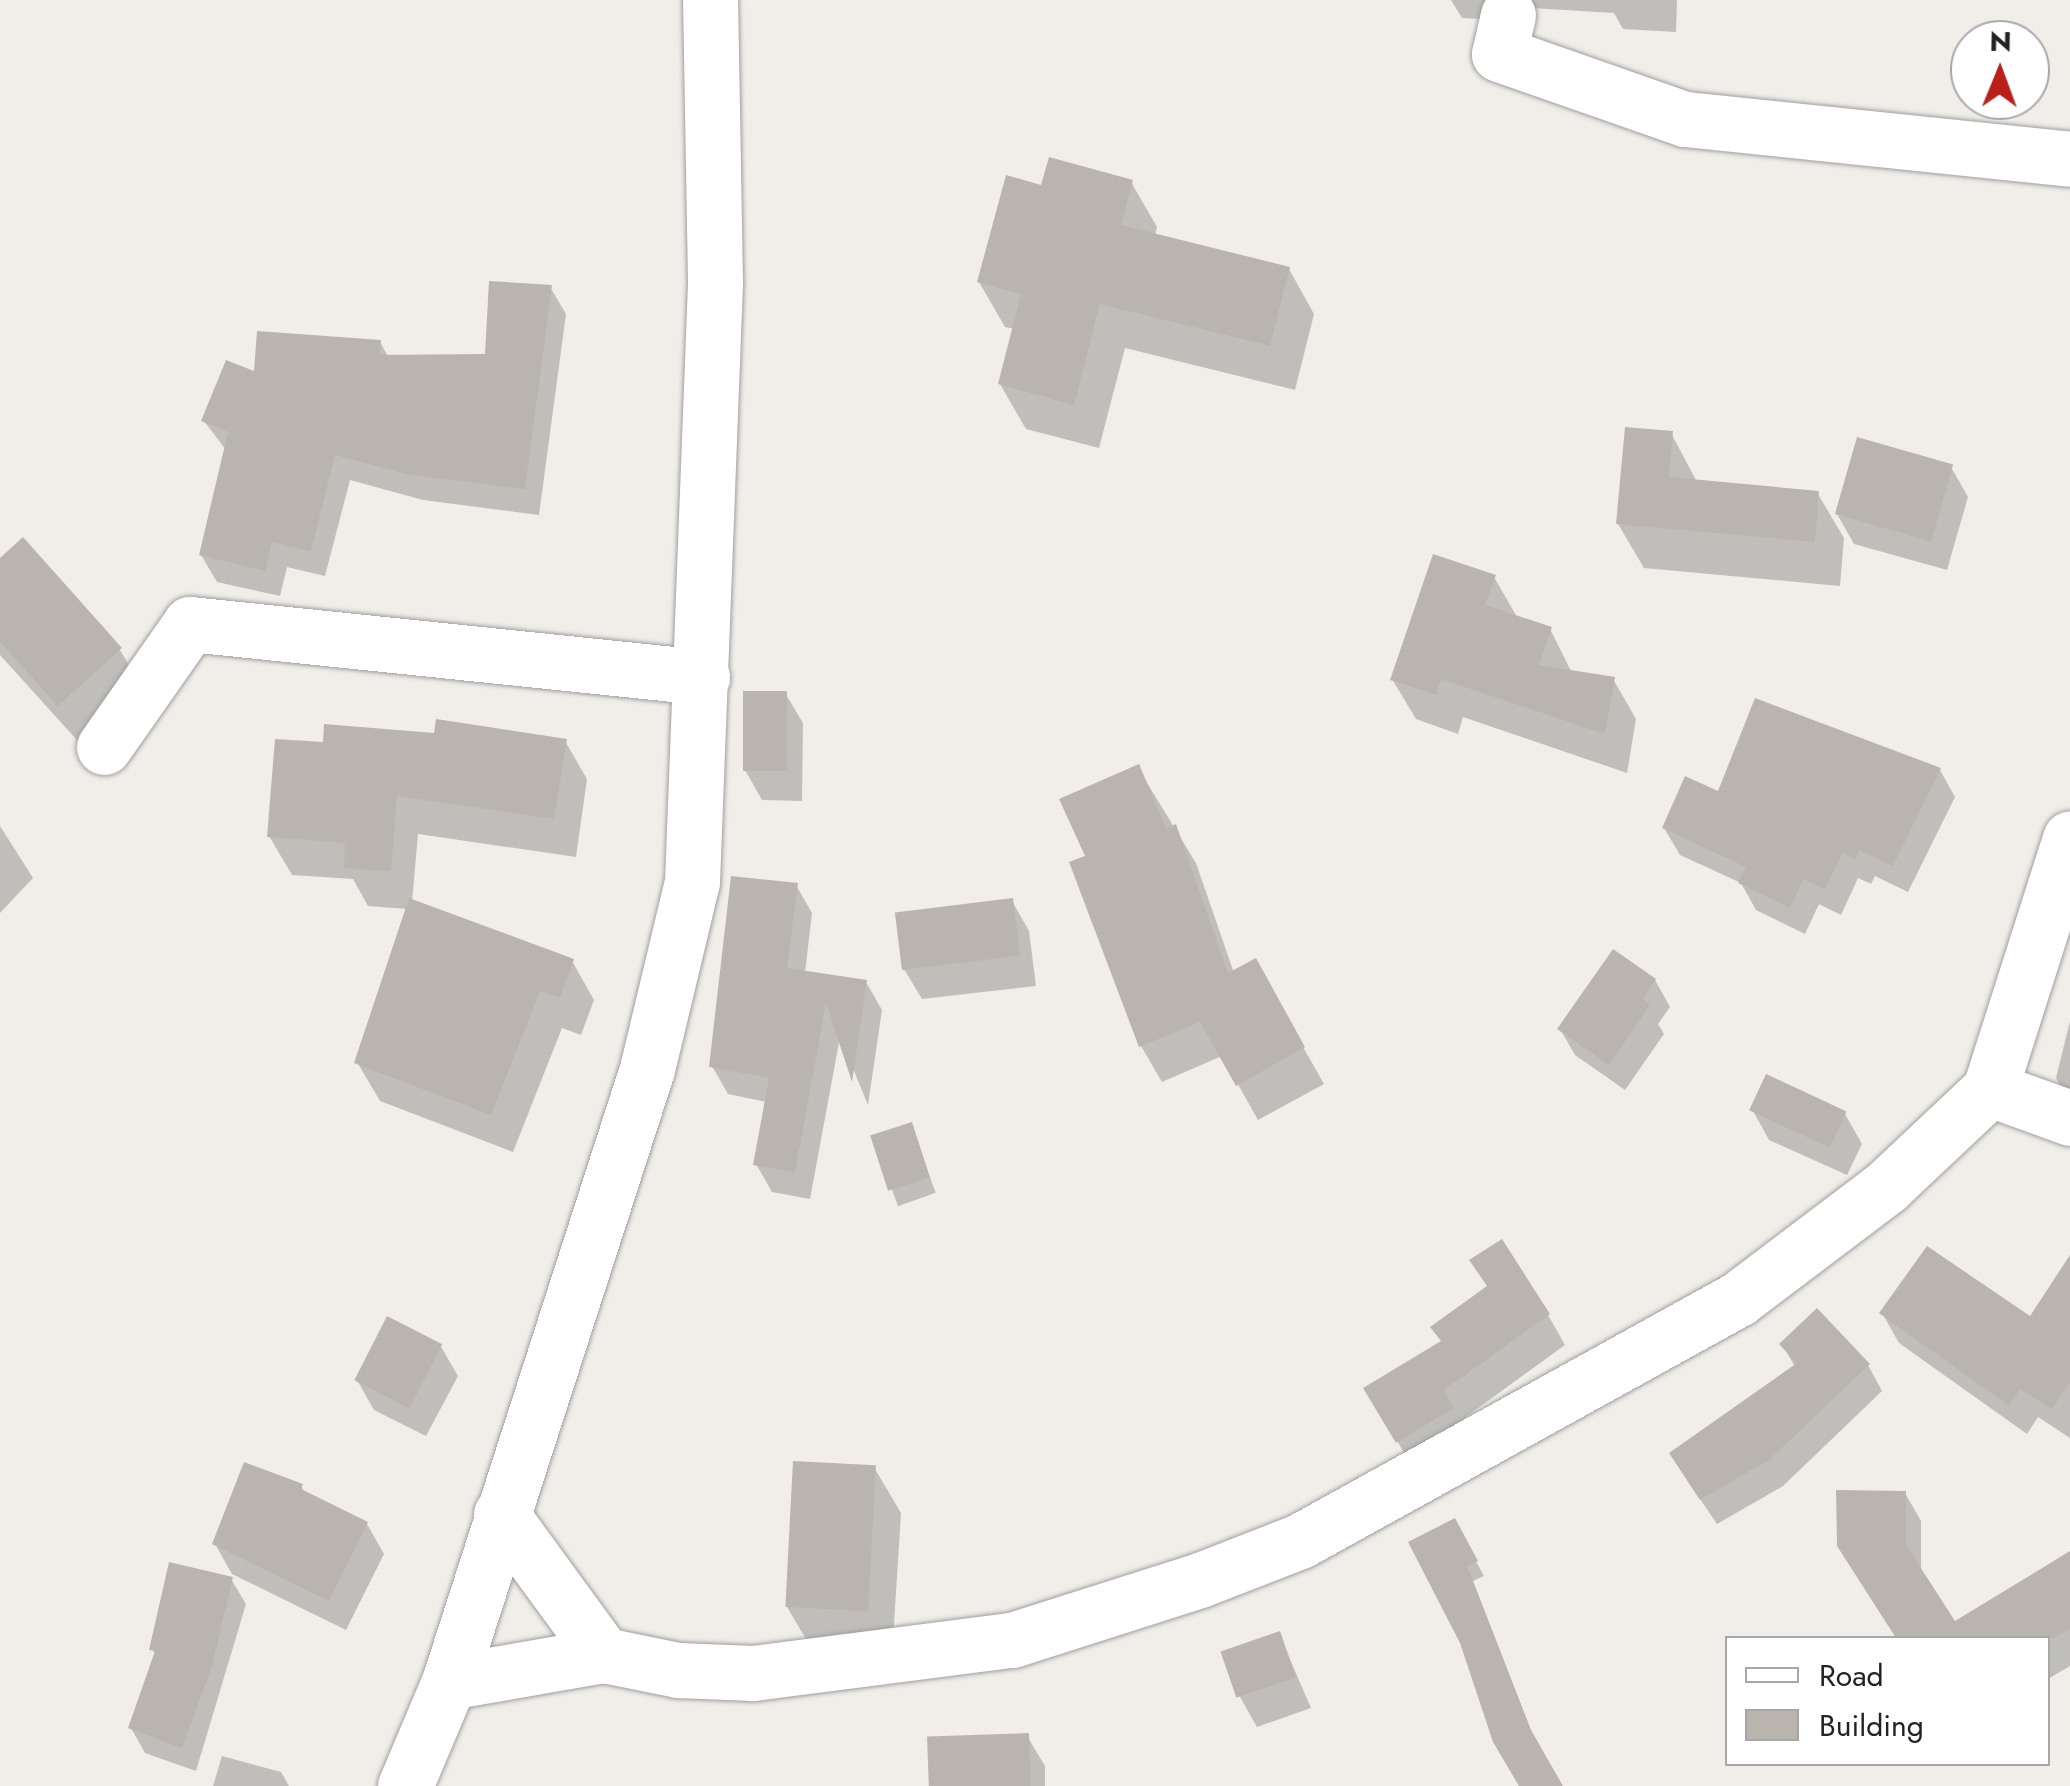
<!DOCTYPE html>
<style>
body{margin:0}
#map{position:relative;width:2070px;height:1786px;overflow:hidden;background:#f1eee9;font-family:Jost,sans-serif}
div>[style]{position:absolute}
[style*='--x']{left:calc(var(--x)*1px);top:calc(var(--y)*1px);width:calc(var(--w)*1px);rotate:calc(var(--a)*1deg)}
.shadow>*{inset:0;background:#0003;transform-origin:0 0}
.building>*{inset:0;background:#bab4af;transform-origin:0 0}
.roads{filter:drop-shadow(0 0 2px #9f9f9f) drop-shadow(0 0 2px #9f9f9f)}
.minor>*{height:55px;margin:-27.5px;padding:0 27.5px;transform-origin:27.5px;border-radius:27.5px;background:#fff}
span{translate:-50% -50%;white-space:nowrap;text-align:center;line-height:1.15;-webkit-text-stroke:8px #fff;paint-order:stroke}
.legend{position:absolute;left:1725px;top:1636px;width:325px;height:130px;box-sizing:border-box;background:#fff;border:2px solid #a7a7a7;margin:0;padding:12px 18px;list-style:none;font-size:30px;color:#222}
.legend li{display:flex;align-items:center;gap:20px;height:50px}
.legend b{width:50px;border:2px solid #a7a7a7}
.north{position:absolute;left:1950px;top:20px;width:100px;height:100px;box-sizing:border-box;background:#fff;border:2px solid #a7a7a7;border-radius:50%;rotate:1deg;font-size:28px;font-weight:700;line-height:40px;text-align:center;color:#222}
.north::after{content:'';display:block;margin:auto;width:35px;height:45px;background:#ba1f19;clip-path:polygon(50% 0,100% 100%,50% 72%,0 100%)}
</style>
<div id="map">
<div class="shadow">
<i style="clip-path:polygon(1451px 0,1677px 0,1676px 32px,1623px 29px,1614px 13px,1531px 8px,1530px 22px,1462px 18px)"></i>
<i style="clip-path:polygon(1131px 182px,1157px 227px,1155px 236px,1289px 269px,1314px 314px,1295px 390px,1125px 348px,1099px 448px,1026px 429px,1000px 384px,1015px 329px,1005px 327px,979px 282px,1043px 188px)"></i>
<i style="clip-path:polygon(550px 287px,566px 314px,539px 515px,423px 500px,350px 480px,325px 576px,287px 567px,280px 596px,217px 582px,201px 555px,226px 450px,204px 421px,256px 375px,380px 342px,389px 358px,487px 357px)"></i>
<i style="clip-path:polygon(1671px 433px,1697px 482px,1818px 494px,1844px 538px,1840px 586px,1644px 568px,1618px 524px)"></i>
<i style="clip-path:polygon(1951px 467px,1968px 497px,1947px 570px,1854px 544px,1837px 514px)"></i>
<i style="clip-path:polygon(23px 541px,120px 650px,146px 694px,85px 749px,0 655px,0 561px)"></i>
<i style="clip-path:polygon(1494px 577px,1517px 617px,1550px 629px,1572px 673px,1613px 679px,1636px 719px,1627px 773px,1463px 717px,1458px 734px,1416px 719px,1392px 679px)"></i>
<i style="clip-path:polygon(785px 693px,803px 723px,802px 801px,762px 800px,745px 770px)"></i>
<i style="clip-path:polygon(565px 741px,587px 779px,576px 857px,418px 834px,412px 902px,572px 961px,594px 1000px,581px 1035px,562px 1028px,513px 1152px,380px 1101px,357px 1062px,408px 909px,368px 906px,353px 879px,292px 875px,269px 836px,325px 745px)"></i>
<i style="clip-path:polygon(1138px 768px,1196px 863px,1234px 973px,1255px 962px,1324px 1084px,1258px 1120px,1222px 1056px,1162px 1082px,1141px 1046px,1072px 863px,1089px 857px)"></i>
<i style="clip-path:polygon(1940px 770px,1955px 797px,1908px 892px,1875px 876px,1871px 884px,1858px 878px,1841px 915px,1819px 904px,1805px 934px,1756px 910px,1741px 883px,1680px 855px,1664px 828px,1719px 794px)"></i>
<i style="clip-path:polygon(0 826px,33px 878px,0 913px)"></i>
<i style="clip-path:polygon(796px 885px,812px 913px,805px 973px,866px 982px,882px 1010px,868px 1105px,840px 1037px,810px 1199px,772px 1192px,756px 1164px,767px 1102px,728px 1094px,712px 1066px)"></i>
<i style="clip-path:polygon(1012px 901px,1029px 931px,1036px 986px,922px 999px,904px 969px)"></i>
<i style="clip-path:polygon(1655px 980px,1670px 1007px,1658px 1024px,1664px 1034px,1625px 1090px,1575px 1055px,1560px 1029px)"></i>
<i style="clip-path:polygon(2070px 1021px,2070px 1103px,2056px 1078px)"></i>
<i style="clip-path:polygon(1752px 1109px,1845px 1114px,1862px 1144px,1847px 1175px,1769px 1140px)"></i>
<i style="left:911px;top:1125px;width:72px;height:40px;rotate:70deg"></i>
<i style="clip-path:polygon(2070px 1259px,2070px 1438px,2038px 1417px,2027px 1434px,1899px 1343px,1882px 1313px,2031px 1319px)"></i>
<i style="clip-path:polygon(1548px 1315px,1565px 1345px,1459px 1422px,1469px 1439px,1415px 1471px,1366px 1389px)"></i>
<i style="clip-path:polygon(1782px 1344px,1868px 1365px,1882px 1391px,1783px 1486px,1717px 1524px,1687px 1480px,1795px 1367px)"></i>
<i style="clip-path:polygon(440px 1345px,458px 1376px,426px 1436px,374px 1410px,357px 1380px)"></i>
<i style="clip-path:polygon(875px 1469px,901px 1513px,892px 1656px,813px 1651px,787px 1607px)"></i>
<i style="clip-path:polygon(301px 1486px,306px 1495px,367px 1524px,384px 1554px,346px 1630px,232px 1574px,215px 1544px)"></i>
<i style="clip-path:polygon(1905px 1493px,1921px 1521px,1921px 1572px,1954px 1624px,2070px 1554px,2070px 1666px,2048px 1679px,2048px 1638px,1897px 1638px,1856px 1574px)"></i>
<i style="clip-path:polygon(1454px 1521px,1484px 1576px,1473px 1581px,1537px 1746px,1562px 1786px,1522px 1786px)"></i>
<i style="clip-path:polygon(231px 1579px,246px 1604px,196px 1771px,145px 1753px,131px 1728px,156px 1656px,152px 1649px)"></i>
<i style="clip-path:polygon(1279px 1634px,1311px 1708px,1257px 1727px,1240px 1697px)"></i>
<i style="clip-path:polygon(1027px 1736px,1045px 1766px,1045px 1786px,932px 1786px)"></i>
<i style="clip-path:polygon(222px 1756px,281px 1772px,289px 1786px,213px 1786px)"></i>
</div>
<div class="building">
<i style="clip-path:polygon(1049px 157px,1133px 180px,1121px 225px,1290px 267px,1270px 346px,1100px 304px,1074px 405px,998px 384px,1021px 294px,977px 282px,1006px 175px,1041px 185px)"></i>
<i style="clip-path:polygon(489px 281px,552px 285px,525px 489px,406px 474px,335px 455px,311px 551px,272px 542px,265px 571px,199px 555px,228px 432px,201px 421px,226px 360px,254px 371px,257px 331px,381px 340px,380px 355px,485px 354px)"></i>
<i style="clip-path:polygon(1625px 427px,1673px 431px,1669px 477px,1819px 491px,1815px 542px,1616px 524px)"></i>
<i style="left:1857px;top:437px;width:100px;height:80px;rotate:16deg"></i>
<i style="clip-path:polygon(23px 537px,122px 648px,58px 706px,0 642px,0 558px)"></i>
<i style="clip-path:polygon(1433px 554px,1496px 575px,1485px 605px,1552px 627px,1539px 665px,1615px 677px,1605px 734px,1441px 679px,1436px 695px,1390px 680px)"></i>
<i style="left:743px;top:691px;width:44px;height:80px"></i>
<i style="clip-path:polygon(1755px 698px,1941px 768px,1893px 866px,1859px 850px,1855px 859px,1843px 853px,1825px 889px,1803px 879px,1790px 908px,1738px 883px,1746px 867px,1662px 828px,1685px 776px,1718px 791px)"></i>
<i style="clip-path:polygon(436px 719px,567px 739px,554px 819px,397px 796px,391px 871px,344px 868px,345px 843px,267px 837px,275px 739px,323px 742px,324px 724px,434px 733px)"></i>
<i style="clip-path:polygon(1139px 764px,1166px 828px,1176px 824px,1228px 973px,1256px 958px,1305px 1047px,1236px 1086px,1200px 1022px,1139px 1047px,1069px 862px,1085px 856px,1059px 799px)"></i>
<i style="clip-path:polygon(731px 876px,798px 883px,787px 968px,867px 980px,852px 1082px,826px 1003px,795px 1172px,753px 1165px,769px 1078px,709px 1067px)"></i>
<i style="clip-path:polygon(409px 898px,574px 959px,560px 998px,540px 991px,491px 1115px,354px 1063px)"></i>
<i style="left:1013px;top:898px;width:58px;height:119px;rotate:83deg"></i>
<i style="clip-path:polygon(1613px 949px,1656px 979px,1643px 999px,1650px 1005px,1609px 1065px,1557px 1029px)"></i>
<i style="left:1766px;top:1074px;width:89px;height:40px;rotate:25deg"></i>
<i style="left:912px;top:1122px;width:58px;height:44px;rotate:72deg"></i>
<i style="clip-path:polygon(1502px 1239px,1550px 1314px,1444px 1390px,1454px 1408px,1396px 1443px,1363px 1388px,1441px 1341px,1430px 1327px,1487px 1286px,1469px 1260px)"></i>
<i style="clip-path:polygon(1927px 1246px,2030px 1316px,2070px 1255px,2070px 1382px,2052px 1409px,2020px 1389px,2009px 1406px,1879px 1313px)"></i>
<i style="clip-path:polygon(1817px 1308px,1870px 1364px,1769px 1460px,1700px 1500px,1669px 1453px,1797px 1363px,1779px 1344px)"></i>
<i style="left:387px;top:1316px;width:62px;height:72px;rotate:27deg"></i>
<i style="left:793px;top:1461px;width:83px;height:146px;rotate:3deg"></i>
<i style="clip-path:polygon(244px 1462px,303px 1484px,301px 1489px,368px 1522px,329px 1601px,212px 1544px)"></i>
<i style="clip-path:polygon(1836px 1490px,1906px 1491px,1906px 1545px,1955px 1621px,2070px 1551px,2070px 1629px,2054px 1638px,1896px 1638px,1837px 1546px)"></i>
<i style="clip-path:polygon(1455px 1518px,1478px 1561px,1467px 1566px,1531px 1730px,1563px 1786px,1519px 1786px,1493px 1742px,1460px 1643px,1408px 1542px)"></i>
<i style="clip-path:polygon(169px 1562px,233px 1577px,212px 1666px,182px 1748px,128px 1728px,155px 1651px,149px 1650px)"></i>
<i style="left:1280px;top:1631px;width:49px;height:63px;rotate:71deg"></i>
<i style="left:1029px;top:1733px;width:53px;height:102px;rotate:88deg"></i>
</div>
<div class="roads">
<div class="minor">
<i style="--x:1508;--y:15;--w:40;--a:103"></i>
<i style="--x:1499;--y:54;--w:197;--a:19.3"></i>
<i style="--x:1685;--y:119;--w:387;--a:5.9"></i>
<i style="--x:104;--y:747;--w:150;--a:-55"></i>
<i style="--x:190;--y:624;--w:515;--a:5.91"></i>
<i style="--x:1990;--y:1089;--w:263;--a:-72.3"></i>
<i style="--x:501;--y:1514;--w:175;--a:53.9"></i>
<i style="--x:449;--y:1682;--w:157;--a:-9.9"></i>
<i style="--x:604;--y:1655;--w:76;--a:11.5"></i>
<i style="--x:678;--y:1670;--w:75;--a:2.3"></i>
<i style="--x:753;--y:1673;--w:261;--a:-7.3"></i>
<i style="--x:1012;--y:1640;--w:197;--a:-17.7"></i>
<i style="--x:1200;--y:1580;--w:107;--a:-21.3"></i>
<i style="--x:1300;--y:1541;--w:500;--a:-28.92"></i>
<i style="--x:1738;--y:1299;--w:186;--a:-37.1"></i>
<i style="--x:1886;--y:1187;--w:143;--a:-43.3"></i>
<i style="--x:1990;--y:1089;--w:85;--a:19.9"></i>
<i style="--x:405;--y:1786;--w:113;--a:-67.1"></i>
<i style="--x:449;--y:1682;--w:644;--a:-72.1"></i>
<i style="--x:647;--y:1069;--w:192;--a:-76.5"></i>
<i style="--x:692;--y:882;--w:600;--a:-87.8"></i>
<i style="--x:715;--y:282;--w:282;--a:-91"></i>
</div>
</div>
<ul class="legend">
<li><b style="height:12px;background:#fff"></b>Road</li>
<li><b style="height:28px;background:#bab4af"></b>Building</li>
</ul>
<div class="north">N</div>
</div>
